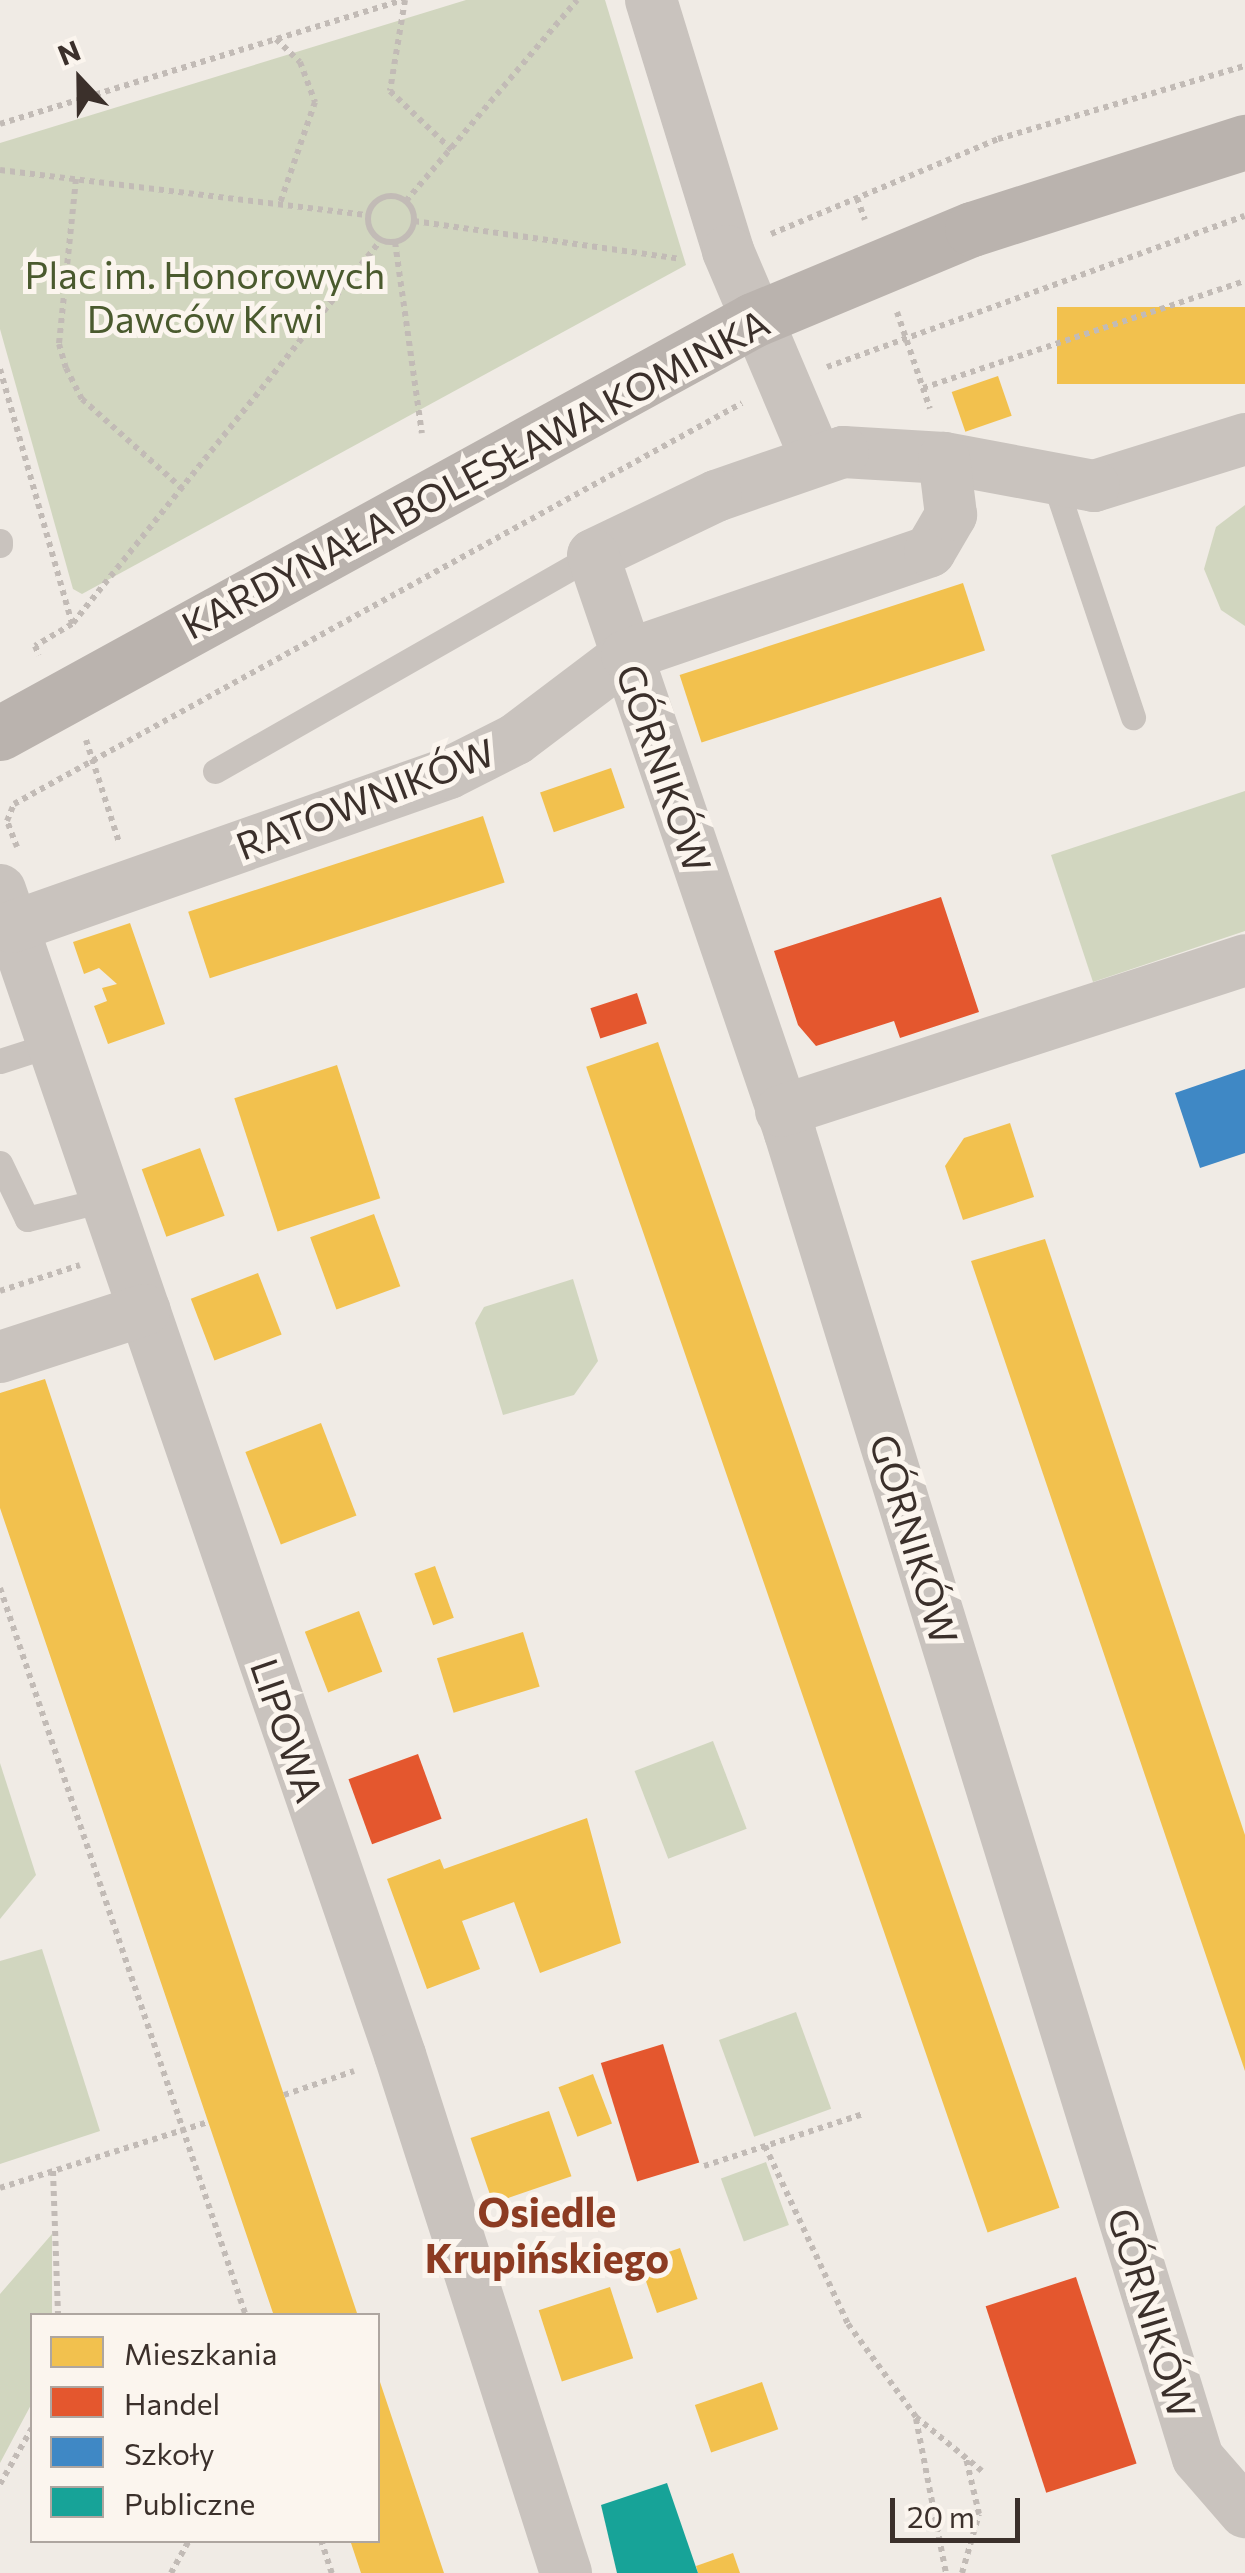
<!DOCTYPE html>
<meta charset="utf-8">
<style>
body{margin:0}
#map{position:relative;width:1245px;height:2573px;overflow:hidden;background:#f0ebe5;font-family:Commissioner,sans-serif}
div>[style]{position:absolute}
[style*='--x']{left:calc(var(--x)*1px);top:calc(var(--y)*1px);width:calc(var(--w)*1px);rotate:calc(var(--a)*1deg)}
.green>*{inset:0;background:#d1d6bf;transform-origin:0 0}
.homes>*{inset:0;background:#f2c14e;transform-origin:0 0}
.shops>*{inset:0;background:#e4572e;transform-origin:0 0}
.schools>*{inset:0;background:#3f88c5}
.public>*{inset:0;background:#17a398}
.path>*{height:6px;margin-top:-3px;transform-origin:0;background:repeating-linear-gradient(90deg,#c2bbb6 0 5px,transparent 0 10px)}
.path>.ring{margin:-3px;padding:0;box-sizing:content-box;background:none;border:6px solid #c2bbb6;border-radius:50%}
.lane>*{height:25px;margin:-12.5px;padding:0 12.5px;transform-origin:12.5px;border-radius:12.5px;background:#c9c3be}
.street>*{height:52px;margin:-26px;padding:0 26px;transform-origin:26px;border-radius:26px;background:#c9c3be}
.secondary>*{height:55px;margin:-27.5px;padding:0 27.5px;transform-origin:27.5px;border-radius:27.5px;background:#bab3ae}
span{translate:-50% -50%;white-space:nowrap;text-align:center;line-height:1.15;-webkit-text-stroke:10px #fbf5ee;paint-order:stroke}
.park-label{font-size:38px;color:#4a5a2e}
.street-label{font-size:38px;color:#3b302b}
.neighbourhood-label{font-size:40px;color:#8c3b22;font-weight:700}
.legend{position:absolute;left:30px;top:2313px;width:350px;height:230px;box-sizing:border-box;background:#fbf5ee;border:2px solid #aea6a0;margin:0;padding:12px 18px;list-style:none;font-size:30px;color:#3b302b}
.legend li{display:flex;align-items:center;gap:20px;height:50px}
.legend b{width:50px;border:2px solid #aea6a0}
.north{position:absolute;left:30px;top:30px;width:100px;height:100px;-webkit-text-stroke:8px #fbf5ee;paint-order:stroke;rotate:338deg;font-size:28px;font-weight:700;line-height:40px;text-align:center;color:#3b302b}
.north::after{content:'';display:block;margin:auto;width:35px;height:45px;background:#3b302b;clip-path:polygon(50% 0,100% 100%,50% 72%,0 100%)}
.scale{position:absolute;left:890px;top:2498px;width:130px;height:45px;box-sizing:border-box;border:5px solid #3b302b;border-top:0;padding-left:12px;font-size:30px;line-height:35px;white-space:nowrap;color:#3b302b;-webkit-text-stroke:8px #fbf5ee;paint-order:stroke}
</style>
<div id="map">
<div class="green">
<i style="clip-path:polygon(466px 0,605px 0,686px 265px,82px 594px,73px 589px,0 329px,0 143px)"></i>
<i style="clip-path:polygon(1245px 505px,1245px 626px,1221px 610px,1204px 569px,1216px 527px)"></i>
<i style="clip-path:polygon(1245px 791px,1245px 931px,1093px 982px,1051px 855px)"></i>
<i style="clip-path:polygon(573px 1279px,598px 1361px,574px 1395px,503px 1415px,475px 1323px,484px 1307px)"></i>
<i style="left:713px;top:1741px;width:94px;height:84px;rotate:69deg"></i>
<i style="clip-path:polygon(0 1763px,36px 1875px,0 1919px)"></i>
<i style="clip-path:polygon(42px 1949px,100px 2131px,0 2164px,0 1961px)"></i>
<i style="left:796px;top:2012px;width:103px;height:82px;rotate:70deg"></i>
<i style="left:766px;top:2162px;width:67px;height:48px;rotate:70deg"></i>
<i style="clip-path:polygon(52px 2234px,52px 2315px,32px 2316px,32px 2403px,0 2463px,0 2294px)"></i>
</div>
<div class="homes">
<i style="left:1245px;top:307px;width:77px;height:188px;rotate:90deg"></i>
<i style="left:998px;top:376px;width:42px;height:49px;rotate:71deg"></i>
<i style="left:963px;top:583px;width:71px;height:298px;rotate:72deg"></i>
<i style="left:611px;top:768px;width:42px;height:75px;rotate:71deg"></i>
<i style="left:483px;top:816px;width:70px;height:310px;rotate:72deg"></i>
<i style="clip-path:polygon(130px 923px,165px 1024px,108px 1044px,94px 1006px,107px 1001px,102px 988px,117px 984px,99px 968px,84px 974px,73px 942px)"></i>
<i style="left:658px;top:1042px;width:1233px;height:76px;rotate:71deg"></i>
<i style="left:337px;top:1065px;width:140px;height:108px;rotate:72deg"></i>
<i style="clip-path:polygon(1010px 1123px,1034px 1197px,963px 1220px,945px 1166px,964px 1138px)"></i>
<i style="left:200px;top:1148px;width:72px;height:62px;rotate:70deg"></i>
<i style="left:374px;top:1214px;width:77px;height:68px;rotate:70deg"></i>
<i style="clip-path:polygon(1045px 1239px,1245px 1835px,1245px 2071px,971px 1261px)"></i>
<i style="left:258px;top:1273px;width:66px;height:72px;rotate:69deg"></i>
<i style="clip-path:polygon(45px 1379px,284px 2095px,358px 2316px,274px 2316px,0 1508px,0 1393px)"></i>
<i style="left:321px;top:1423px;width:99px;height:81px;rotate:69deg"></i>
<i style="left:435px;top:1566px;width:55px;height:22px;rotate:70deg"></i>
<i style="left:359px;top:1611px;width:65px;height:58px;rotate:69deg"></i>
<i style="left:523px;top:1632px;width:57px;height:90px;rotate:73deg"></i>
<i style="clip-path:polygon(587px 1818px,621px 1943px,540px 1973px,514px 1902px,462px 1921px,480px 1969px,427px 1989px,387px 1879px,440px 1859px,444px 1869px)"></i>
<i style="left:593px;top:2074px;width:53px;height:37px;rotate:69deg"></i>
<i style="left:549px;top:2111px;width:69px;height:83px;rotate:71deg"></i>
<i style="left:680px;top:2248px;width:54px;height:43px;rotate:71deg"></i>
<i style="left:610px;top:2287px;width:75px;height:75px;rotate:72deg"></i>
<i style="clip-path:polygon(378px 2376px,444px 2573px,361px 2573px,350px 2540px,378px 2540px)"></i>
<i style="left:762px;top:2382px;width:50px;height:71px;rotate:71deg"></i>
<i style="clip-path:polygon(733px 2553px,740px 2573px,698px 2573px,696px 2566px)"></i>
</div>
<div class="shops">
<i style="clip-path:polygon(941px 897px,979px 1012px,900px 1038px,894px 1021px,816px 1046px,798px 1025px,774px 951px)"></i>
<i style="left:637px;top:993px;width:32px;height:49px;rotate:72deg"></i>
<i style="left:418px;top:1754px;width:69px;height:74px;rotate:70deg"></i>
<i style="left:663px;top:2044px;width:124px;height:65px;rotate:73deg"></i>
<i style="left:1076px;top:2277px;width:196px;height:95px;rotate:72deg"></i>
</div>
<div class="schools">
<i style="clip-path:polygon(1245px 1069px,1245px 1153px,1200px 1168px,1175px 1093px)"></i>
</div>
<div class="public">
<i style="clip-path:polygon(667px 2483px,698px 2573px,617px 2573px,601px 2505px)"></i>
</div>
<div class="path">
<i style="--x:405;--y:0;--w:92;--a:99.4"></i>
<i style="--x:390;--y:91;--w:86;--a:43.6"></i>
<i style="--x:276;--y:39;--w:33;--a:44"></i>
<i style="--x:300;--y:62;--w:43;--a:69.4"></i>
<i style="--x:315;--y:102;--w:107;--a:109.1"></i>
<i style="--x:0;--y:124;--w:421;--a:-17.1"></i>
<i style="--x:0;--y:170;--w:371;--a:7"></i>
<i style="--x:76;--y:179;--w:166;--a:95.9"></i>
<i style="--x:59;--y:344;--w:25;--a:74"></i>
<i style="--x:66;--y:368;--w:35;--a:63"></i>
<i style="--x:82;--y:399;--w:138;--a:41.8"></i>
<i class="ring" style="left:368px;top:196px;width:40px;height:40px"></i>
<i style="--x:857;--y:198;--w:23;--a:70"></i>
<i style="--x:406;--y:201;--w:264;--a:-49.6"></i>
<i style="--x:414;--y:221;--w:269;--a:8.1"></i>
<i style="--x:771;--y:234;--w:246;--a:-22.7"></i>
<i style="--x:998;--y:139;--w:258;--a:-16.5"></i>
<i style="--x:395;--y:242;--w:193;--a:82"></i>
<i style="--x:897;--y:312;--w:102;--a:71.2"></i>
<i style="--x:827;--y:367;--w:444;--a:-19.9"></i>
<i style="--x:0;--y:369;--w:265;--a:74.2"></i>
<i style="--x:72;--y:624;--w:43;--a:149.3"></i>
<i style="--x:35;--y:646;--w:10;--a:66"></i>
<i style="--x:923;--y:388;--w:339;--a:-18.4"></i>
<i style="--x:73;--y:623;--w:491;--a:-51.2"></i>
<i style="--x:86;--y:740;--w:107;--a:72.1"></i>
<i style="--x:17;--y:847;--w:28;--a:-111"></i>
<i style="--x:7;--y:821;--w:18;--a:-68"></i>
<i style="--x:14;--y:804;--w:831;--a:-28.85"></i>
<i style="--x:0;--y:1291;--w:84;--a:-18"></i>
<i style="--x:0;--y:1588;--w:768;--a:71.33"></i>
<i style="--x:284;--y:2095;--w:74;--a:-18.9"></i>
<i style="--x:765;--y:2146;--w:196;--a:65"></i>
<i style="--x:848;--y:2324;--w:115;--a:53.8"></i>
<i style="--x:916;--y:2417;--w:85;--a:39.3"></i>
<i style="--x:704;--y:2166;--w:167;--a:-18.1"></i>
<i style="--x:53;--y:2171;--w:145;--a:88"></i>
<i style="--x:0;--y:2188;--w:218;--a:-17.6"></i>
<i style="--x:916;--y:2419;--w:157;--a:79"></i>
<i style="--x:0;--y:2484;--w:64;--a:-60.3"></i>
<i style="--x:321;--y:2540;--w:35;--a:72"></i>
<i style="--x:171;--y:2573;--w:38;--a:-61"></i>
<i style="--x:962;--y:2573;--w:61;--a:-73.9"></i>
<i style="--x:979;--y:2514;--w:57;--a:-103.1"></i>
</div>
<div class="lane">
<i style="--x:1055;--y:484;--w:246;--a:71.5"></i>
<i style="--x:0;--y:541;--w:4;--a:90"></i>
<i style="--x:215;--y:771;--w:435;--a:-29.7"></i>
<i style="--x:0;--y:1061;--w:56;--a:-17.8"></i>
<i style="--x:0;--y:1163;--w:62;--a:64.3"></i>
<i style="--x:27;--y:1219;--w:82;--a:-14"></i>
</div>
<div class="street">
<i style="--x:651;--y:0;--w:263;--a:72.9"></i>
<i style="--x:728;--y:251;--w:225;--a:67"></i>
<i style="--x:1245;--y:439;--w:158;--a:162.7"></i>
<i style="--x:1094;--y:486;--w:153;--a:-169.4"></i>
<i style="--x:944;--y:458;--w:101;--a:-176.6"></i>
<i style="--x:843;--y:452;--w:134;--a:160.9"></i>
<i style="--x:716;--y:496;--w:136;--a:154.4"></i>
<i style="--x:593;--y:555;--w:611;--a:71.18"></i>
<i style="--x:790;--y:1133;--w:1386;--a:72.89"></i>
<i style="--x:1198;--y:2458;--w:72;--a:49"></i>
<i style="--x:0;--y:890;--w:1232;--a:71.05"></i>
<i style="--x:400;--y:2055;--w:544;--a:72.23"></i>
<i style="--x:12;--y:927;--w:463;--a:-19.4"></i>
<i style="--x:449;--y:773;--w:75;--a:-26.9"></i>
<i style="--x:516;--y:739;--w:139;--a:-37.1"></i>
<i style="--x:627;--y:655;--w:320;--a:-18.9"></i>
<i style="--x:930;--y:551;--w:42;--a:-59.7"></i>
<i style="--x:951;--y:515;--w:57;--a:-97"></i>
<i style="--x:781;--y:1111;--w:488;--a:-18"></i>
<i style="--x:0;--y:1357;--w:152;--a:-18"></i>
</div>
<div class="secondary">
<i style="--x:0;--y:733;--w:859;--a:-28.74"></i>
<i style="--x:753;--y:320;--w:237;--a:-22.6"></i>
<i style="--x:972;--y:229;--w:287;--a:-17.7"></i>
</div>
<div class="park-label">
<span style="left:205px;top:296px">Plac im. Honorowych<br>Dawców Krwi</span>
</div>
<div class="street-label">
<span style="left:475px;top:473px;rotate:-28deg">KARDYNAŁA BOLESŁAWA KOMINKA</span>
<span style="left:665px;top:768px;rotate:71deg">GÓRNIKÓW</span>
<span style="left:365px;top:798px;rotate:-21deg">RATOWNIKÓW</span>
<span style="left:915px;top:1539px;rotate:73deg">GÓRNIKÓW</span>
<span style="left:288px;top:1730px;rotate:71deg">LIPOWA</span>
<span style="left:1153px;top:2313px;rotate:73deg">GÓRNIKÓW</span>
</div>
<div class="neighbourhood-label">
<span style="left:547px;top:2234px">Osiedle<br>Krupińskiego</span>
</div>
<ul class="legend">
<li><b style="height:28px;background:#f2c14e"></b>Mieszkania</li>
<li><b style="height:28px;background:#e4572e"></b>Handel</li>
<li><b style="height:28px;background:#3f88c5"></b>Szkoły</li>
<li><b style="height:28px;background:#17a398"></b>Publiczne</li>
</ul>
<div class="north">N</div>
<div class="scale">20 m</div>
</div>
